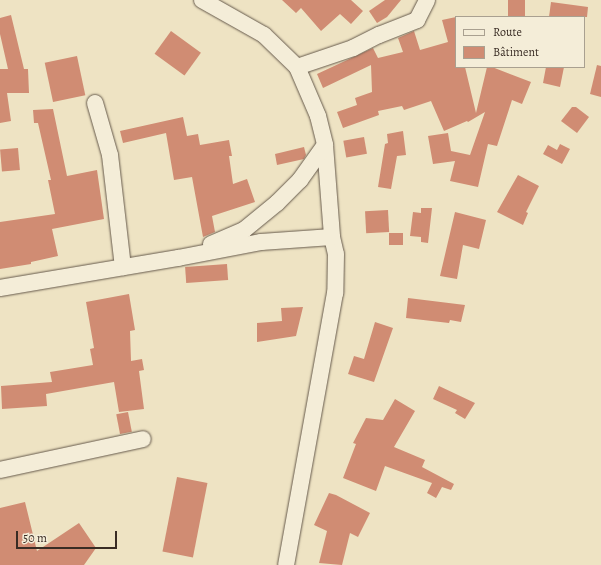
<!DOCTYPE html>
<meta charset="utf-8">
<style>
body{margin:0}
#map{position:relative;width:601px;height:565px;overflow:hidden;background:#eee3c3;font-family:Alegreya,serif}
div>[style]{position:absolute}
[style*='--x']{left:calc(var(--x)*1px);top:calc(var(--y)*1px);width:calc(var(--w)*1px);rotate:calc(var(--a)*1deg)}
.building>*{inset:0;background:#d08c73;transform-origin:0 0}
.roads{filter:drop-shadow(0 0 1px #665a4c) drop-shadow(0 0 1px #665a4c)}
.minor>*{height:16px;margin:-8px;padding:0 8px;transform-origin:8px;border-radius:8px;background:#f4edd8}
span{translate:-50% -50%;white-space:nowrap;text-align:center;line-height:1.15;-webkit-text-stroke:3.5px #f4edd8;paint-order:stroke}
.legend{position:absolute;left:455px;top:16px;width:130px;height:52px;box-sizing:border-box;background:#f4edd8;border:1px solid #a9a090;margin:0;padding:5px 7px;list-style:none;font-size:12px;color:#392c24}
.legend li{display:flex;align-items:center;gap:8px;height:20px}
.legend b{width:20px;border:1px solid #a9a090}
.scale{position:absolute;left:16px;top:531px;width:101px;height:18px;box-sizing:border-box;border:2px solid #392c24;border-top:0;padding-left:5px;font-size:12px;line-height:14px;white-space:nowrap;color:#392c24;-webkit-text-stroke:3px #f4edd8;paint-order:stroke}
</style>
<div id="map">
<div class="building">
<i style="clip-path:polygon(282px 0,351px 0,363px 11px,351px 24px,340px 14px,321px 31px,301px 8px,296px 13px)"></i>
<i style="clip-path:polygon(385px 0,401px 0,387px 17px,377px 23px,369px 11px)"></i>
<i style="left:508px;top:0;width:17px;height:17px"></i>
<i style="clip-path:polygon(551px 2px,588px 7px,587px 17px,549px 17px)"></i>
<i style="clip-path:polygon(11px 15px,24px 69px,28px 69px,29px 93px,7px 93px,11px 121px,0 123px,0 69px,8px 69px,0 34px,0 18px)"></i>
<i style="clip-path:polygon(456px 17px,456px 67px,465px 67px,476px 113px,487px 67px,492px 67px,531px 82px,522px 104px,512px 100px,497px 146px,488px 144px,478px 187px,450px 181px,455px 161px,433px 164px,428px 136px,448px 133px,451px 151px,470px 155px,485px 112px,468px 122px,467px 121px,444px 131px,431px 101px,404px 110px,402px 106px,378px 111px,379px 115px,343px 128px,337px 112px,357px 105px,355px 98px,372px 92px,371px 65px,323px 88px,317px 74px,373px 48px,378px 58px,403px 52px,398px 38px,414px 31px,420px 50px,448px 42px,442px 20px)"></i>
<i style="left:171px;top:31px;width:37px;height:28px;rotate:36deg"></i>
<i style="left:77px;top:56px;width:40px;height:33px;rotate:78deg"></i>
<i style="clip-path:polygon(597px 65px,601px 66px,601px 97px,590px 94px)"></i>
<i style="clip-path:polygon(546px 67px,564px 67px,560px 87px,543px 83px)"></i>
<i style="clip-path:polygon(572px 107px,576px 107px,589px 117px,577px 133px,561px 121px)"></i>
<i style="clip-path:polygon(53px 109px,67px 176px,97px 170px,104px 219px,52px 229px,58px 256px,31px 262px,31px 264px,0 269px,0 222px,55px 214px,48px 180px,51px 180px,38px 123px,34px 123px,33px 110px)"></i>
<i style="clip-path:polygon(183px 117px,187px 136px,198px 134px,200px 145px,229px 140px,232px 156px,229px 156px,233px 184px,247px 179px,255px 202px,212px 216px,215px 232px,203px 237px,192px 177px,174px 180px,166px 133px,123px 143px,120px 131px)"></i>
<i style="clip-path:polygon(403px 131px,406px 155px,397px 156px,391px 189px,378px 187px,385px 144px,388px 143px,387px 134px)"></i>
<i style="left:364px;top:137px;width:17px;height:21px;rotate:80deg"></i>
<i style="clip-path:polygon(560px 144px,570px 149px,562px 164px,543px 154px,548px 145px,557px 150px)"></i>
<i style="clip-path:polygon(304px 147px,306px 155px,304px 159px,277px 165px,275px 154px)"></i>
<i style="left:18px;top:148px;width:22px;height:18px;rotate:85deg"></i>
<i style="clip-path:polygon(518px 175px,539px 186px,526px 212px,528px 213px,523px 225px,497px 212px)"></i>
<i style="clip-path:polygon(421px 208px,432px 208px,428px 243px,421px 242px,421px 237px,410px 236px,413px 212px,421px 213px)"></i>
<i style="left:388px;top:210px;width:22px;height:23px;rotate:87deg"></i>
<i style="clip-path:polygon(455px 212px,486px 220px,479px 249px,463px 245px,457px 279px,440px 276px)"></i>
<i style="left:389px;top:233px;width:14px;height:12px"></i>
<i style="left:227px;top:264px;width:16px;height:42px;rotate:86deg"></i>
<i style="clip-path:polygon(129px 294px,135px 330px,130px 331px,131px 361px,142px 359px,144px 370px,139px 371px,144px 409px,119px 412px,114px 382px,46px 394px,47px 406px,2px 409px,1px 386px,52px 382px,50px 372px,93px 365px,90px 349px,94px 348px,86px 302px)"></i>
<i style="clip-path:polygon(408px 298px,465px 305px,461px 322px,450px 320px,449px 323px,406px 318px)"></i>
<i style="clip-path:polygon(303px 307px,296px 336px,257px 342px,257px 323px,282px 321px,281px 308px)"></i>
<i style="clip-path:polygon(375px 322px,393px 328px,374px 382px,348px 374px,354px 356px,364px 359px)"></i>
<i style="clip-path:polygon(439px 386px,475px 403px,465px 419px,455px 413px,457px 410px,433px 399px)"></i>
<i style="clip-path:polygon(395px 399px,415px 411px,394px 447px,425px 460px,422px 467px,454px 484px,451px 490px,442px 487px,436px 498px,427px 493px,432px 483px,385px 466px,376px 491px,343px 478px,356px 444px,353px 443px,366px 418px,383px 420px)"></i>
<i style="left:128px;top:412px;width:20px;height:12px;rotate:79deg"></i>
<i style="left:177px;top:477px;width:31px;height:76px;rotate:11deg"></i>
<i style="clip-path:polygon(329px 493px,336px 495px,370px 513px,358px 537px,350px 533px,342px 565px,319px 563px,327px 531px,314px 525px)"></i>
<i style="clip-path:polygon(25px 502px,37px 551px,79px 523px,96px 548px,84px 565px,0 565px,0 508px)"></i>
</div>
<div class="roads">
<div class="minor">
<i style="--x:202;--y:0;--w:71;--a:29.4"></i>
<i style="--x:264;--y:35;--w:46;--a:44.1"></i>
<i style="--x:297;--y:67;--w:53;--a:66.8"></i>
<i style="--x:318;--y:116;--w:30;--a:76"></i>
<i style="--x:325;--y:145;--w:92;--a:85.6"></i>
<i style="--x:332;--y:237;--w:17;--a:77"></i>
<i style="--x:336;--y:254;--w:39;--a:91"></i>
<i style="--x:335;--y:293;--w:276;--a:100.2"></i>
<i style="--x:297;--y:67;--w:59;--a:-18.7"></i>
<i style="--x:353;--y:48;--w:29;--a:-27"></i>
<i style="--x:379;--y:35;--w:41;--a:-21.5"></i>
<i style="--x:417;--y:20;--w:22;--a:-63"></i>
<i style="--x:95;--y:103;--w:54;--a:73.9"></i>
<i style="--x:110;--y:155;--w:113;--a:83.4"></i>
<i style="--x:211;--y:244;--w:36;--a:-23"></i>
<i style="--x:244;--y:230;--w:43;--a:-39.3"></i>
<i style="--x:277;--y:203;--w:33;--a:-45"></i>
<i style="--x:300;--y:180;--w:43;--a:-54.5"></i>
<i style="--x:0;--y:288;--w:181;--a:-9.6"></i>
<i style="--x:178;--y:258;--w:85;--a:-10.9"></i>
<i style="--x:261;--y:242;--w:71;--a:-4"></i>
<i style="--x:0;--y:470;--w:146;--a:-12.2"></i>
</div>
</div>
<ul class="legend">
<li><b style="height:5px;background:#f4edd8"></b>Route</li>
<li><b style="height:11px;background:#d08c73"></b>Bâtiment</li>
</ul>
<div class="scale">50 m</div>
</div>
